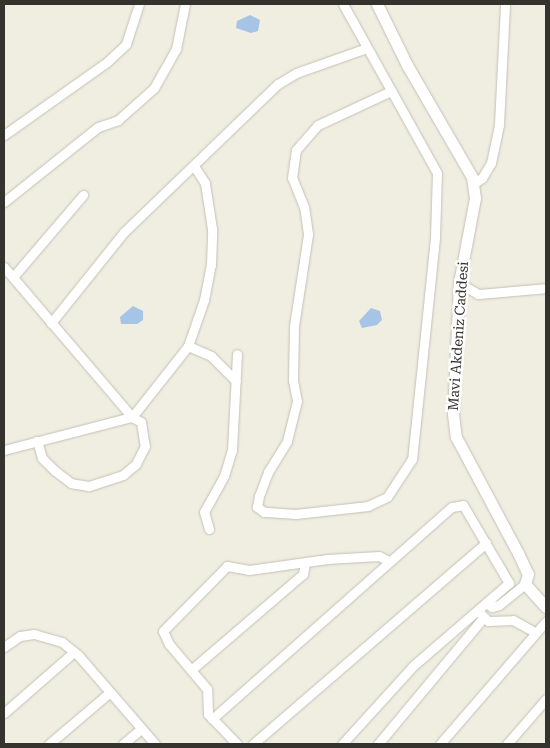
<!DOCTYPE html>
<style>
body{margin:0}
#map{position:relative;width:550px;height:748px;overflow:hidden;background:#f0ede1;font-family:"Roboto Serif",serif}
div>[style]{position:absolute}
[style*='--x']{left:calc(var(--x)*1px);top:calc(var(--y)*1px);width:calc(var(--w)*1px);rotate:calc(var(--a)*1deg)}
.water>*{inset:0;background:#a6c5e6}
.roads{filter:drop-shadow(0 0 1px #c3c1b5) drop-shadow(0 0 1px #c3c1b5)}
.street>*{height:9px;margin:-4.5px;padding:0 4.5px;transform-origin:4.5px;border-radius:4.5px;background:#fff}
.secondary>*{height:11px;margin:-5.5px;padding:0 5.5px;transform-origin:5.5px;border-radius:5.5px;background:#fff}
span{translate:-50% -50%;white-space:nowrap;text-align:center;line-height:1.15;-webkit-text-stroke:5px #fff;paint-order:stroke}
.street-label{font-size:14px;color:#34332e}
.frame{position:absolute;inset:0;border:5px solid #34332e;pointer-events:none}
</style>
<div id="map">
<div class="water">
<i style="clip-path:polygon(250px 15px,260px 20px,258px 31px,251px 33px,236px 28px,237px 21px)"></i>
<i style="clip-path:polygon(133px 306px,143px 311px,143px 320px,137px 324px,121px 324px,120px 317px)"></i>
<i style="clip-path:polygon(371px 308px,380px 311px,382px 320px,377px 325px,362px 328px,359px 321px)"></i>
</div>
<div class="roads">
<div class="street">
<i style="--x:343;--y:4;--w:193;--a:60.9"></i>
<i style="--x:437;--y:173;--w:65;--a:91.8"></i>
<i style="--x:435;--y:238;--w:222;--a:95.9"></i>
<i style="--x:412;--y:459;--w:45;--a:123.3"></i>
<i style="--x:387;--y:497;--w:21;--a:155"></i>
<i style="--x:368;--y:506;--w:73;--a:173.7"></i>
<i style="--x:295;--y:514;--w:31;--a:-176"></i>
<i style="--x:264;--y:512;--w:9;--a:-144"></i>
<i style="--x:257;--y:507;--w:11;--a:-80"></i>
<i style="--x:259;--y:496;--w:26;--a:-69"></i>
<i style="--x:268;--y:472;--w:36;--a:-58"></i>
<i style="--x:287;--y:441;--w:41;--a:-76"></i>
<i style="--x:297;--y:401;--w:21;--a:-101"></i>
<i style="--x:293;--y:380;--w:54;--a:-88.9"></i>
<i style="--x:294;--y:326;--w:93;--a:-81.3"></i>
<i style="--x:308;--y:234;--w:27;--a:-98"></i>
<i style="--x:304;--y:207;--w:31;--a:-112"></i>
<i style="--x:292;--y:178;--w:28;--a:-82"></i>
<i style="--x:296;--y:150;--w:33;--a:-49"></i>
<i style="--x:318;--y:125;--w:81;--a:-25"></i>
<i style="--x:4;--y:135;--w:126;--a:-35.3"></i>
<i style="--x:107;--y:62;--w:26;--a:-43"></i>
<i style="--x:126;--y:44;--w:42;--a:-72"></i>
<i style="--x:473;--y:184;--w:11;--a:-34"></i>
<i style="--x:482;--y:178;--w:17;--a:-59"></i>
<i style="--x:491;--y:163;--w:40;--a:-78"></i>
<i style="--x:499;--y:124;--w:120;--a:-87.1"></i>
<i style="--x:4;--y:202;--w:120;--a:-38.6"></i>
<i style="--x:98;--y:127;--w:21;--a:-19"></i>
<i style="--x:118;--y:120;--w:48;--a:-41.6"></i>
<i style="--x:154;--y:88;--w:45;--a:-60.6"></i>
<i style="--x:176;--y:49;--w:46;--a:-78.7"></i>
<i style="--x:4;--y:267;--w:197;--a:49.5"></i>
<i style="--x:132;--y:417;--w:10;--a:29"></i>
<i style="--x:141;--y:422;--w:24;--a:81"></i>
<i style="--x:145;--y:446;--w:20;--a:117"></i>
<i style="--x:136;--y:464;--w:17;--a:140"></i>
<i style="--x:123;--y:475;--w:36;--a:162"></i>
<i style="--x:89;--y:486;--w:18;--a:-171"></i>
<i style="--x:71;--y:483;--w:20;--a:-143"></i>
<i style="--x:55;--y:471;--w:18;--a:-135"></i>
<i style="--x:42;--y:458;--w:18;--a:-106"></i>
<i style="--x:13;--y:277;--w:108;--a:-49.5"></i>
<i style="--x:459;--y:283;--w:22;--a:30"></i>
<i style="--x:478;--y:294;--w:68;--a:-5"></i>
<i style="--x:51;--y:323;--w:117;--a:-51.3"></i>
<i style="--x:124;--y:232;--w:214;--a:-43.9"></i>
<i style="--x:278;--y:84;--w:21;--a:-31"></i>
<i style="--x:296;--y:73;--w:75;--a:-19.4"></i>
<i style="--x:188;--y:346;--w:25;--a:23"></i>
<i style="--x:211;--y:356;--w:35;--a:45"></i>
<i style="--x:4;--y:450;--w:132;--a:-14.5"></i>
<i style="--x:132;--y:417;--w:90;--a:-51.7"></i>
<i style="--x:188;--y:346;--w:49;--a:-70.8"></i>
<i style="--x:204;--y:300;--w:36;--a:-79"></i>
<i style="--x:211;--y:265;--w:36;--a:-88"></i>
<i style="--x:212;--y:229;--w:47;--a:-98.7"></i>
<i style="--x:205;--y:183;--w:20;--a:-123"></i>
<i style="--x:209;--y:529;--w:18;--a:-106"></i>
<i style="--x:204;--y:512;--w:41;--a:-60.9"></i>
<i style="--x:224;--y:476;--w:27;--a:-73"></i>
<i style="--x:232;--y:450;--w:96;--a:-87"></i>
<i style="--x:486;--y:603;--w:7;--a:34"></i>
<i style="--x:492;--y:607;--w:7;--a:-16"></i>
<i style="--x:499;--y:605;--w:33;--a:-39"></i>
<i style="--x:481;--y:614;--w:10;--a:45"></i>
<i style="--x:488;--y:621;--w:25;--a:-2"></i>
<i style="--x:513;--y:620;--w:25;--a:29"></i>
<i style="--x:4;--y:647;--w:19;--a:-35"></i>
<i style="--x:20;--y:636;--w:14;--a:-8"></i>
<i style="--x:34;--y:634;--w:29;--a:16"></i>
<i style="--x:62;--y:642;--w:21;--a:39"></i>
<i style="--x:78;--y:655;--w:118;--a:49.1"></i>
<i style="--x:191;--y:670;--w:148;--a:-40.6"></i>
<i style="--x:303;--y:574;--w:11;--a:-80"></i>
<i style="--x:4;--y:713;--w:93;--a:-41.1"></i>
<i style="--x:212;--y:719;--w:320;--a:-41.5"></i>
<i style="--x:452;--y:507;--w:11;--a:-10"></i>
<i style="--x:463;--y:505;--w:91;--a:59.5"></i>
<i style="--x:509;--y:583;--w:127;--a:139.2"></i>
<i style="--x:413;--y:666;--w:105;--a:132.3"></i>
<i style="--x:49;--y:744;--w:80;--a:-40.4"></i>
<i style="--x:123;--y:744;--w:23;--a:-40"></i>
<i style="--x:237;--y:744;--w:42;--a:-134"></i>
<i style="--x:208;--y:714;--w:25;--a:-92"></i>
<i style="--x:207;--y:689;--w:59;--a:-130.2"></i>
<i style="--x:169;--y:644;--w:14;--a:-115"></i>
<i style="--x:163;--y:631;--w:91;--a:-45.4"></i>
<i style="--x:227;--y:566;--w:22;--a:10"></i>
<i style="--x:249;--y:570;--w:79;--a:-8"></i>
<i style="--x:327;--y:559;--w:52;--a:-3.3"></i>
<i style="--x:379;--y:556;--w:11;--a:27"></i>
<i style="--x:253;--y:744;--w:308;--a:-40.8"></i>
<i style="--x:378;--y:744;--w:164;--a:-50.2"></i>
<i style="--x:440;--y:744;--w:162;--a:-49.2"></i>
<i style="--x:507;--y:744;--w:60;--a:-49.1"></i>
</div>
<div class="secondary">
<i style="--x:377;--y:4;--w:68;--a:63.8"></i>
<i style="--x:407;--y:65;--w:129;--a:59.9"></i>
<i style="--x:472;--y:177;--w:21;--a:82"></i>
<i style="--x:475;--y:198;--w:86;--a:100.7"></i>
<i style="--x:459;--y:283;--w:131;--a:92.6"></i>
<i style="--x:453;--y:414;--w:23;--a:83"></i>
<i style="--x:456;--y:437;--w:132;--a:61.9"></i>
<i style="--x:518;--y:553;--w:23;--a:65"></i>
<i style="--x:528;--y:574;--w:10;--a:107"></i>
<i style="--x:525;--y:584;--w:31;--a:48"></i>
</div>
</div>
<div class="street-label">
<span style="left:458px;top:336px;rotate:-86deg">Mavi Akdeniz Caddesi</span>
</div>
<div class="frame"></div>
</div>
